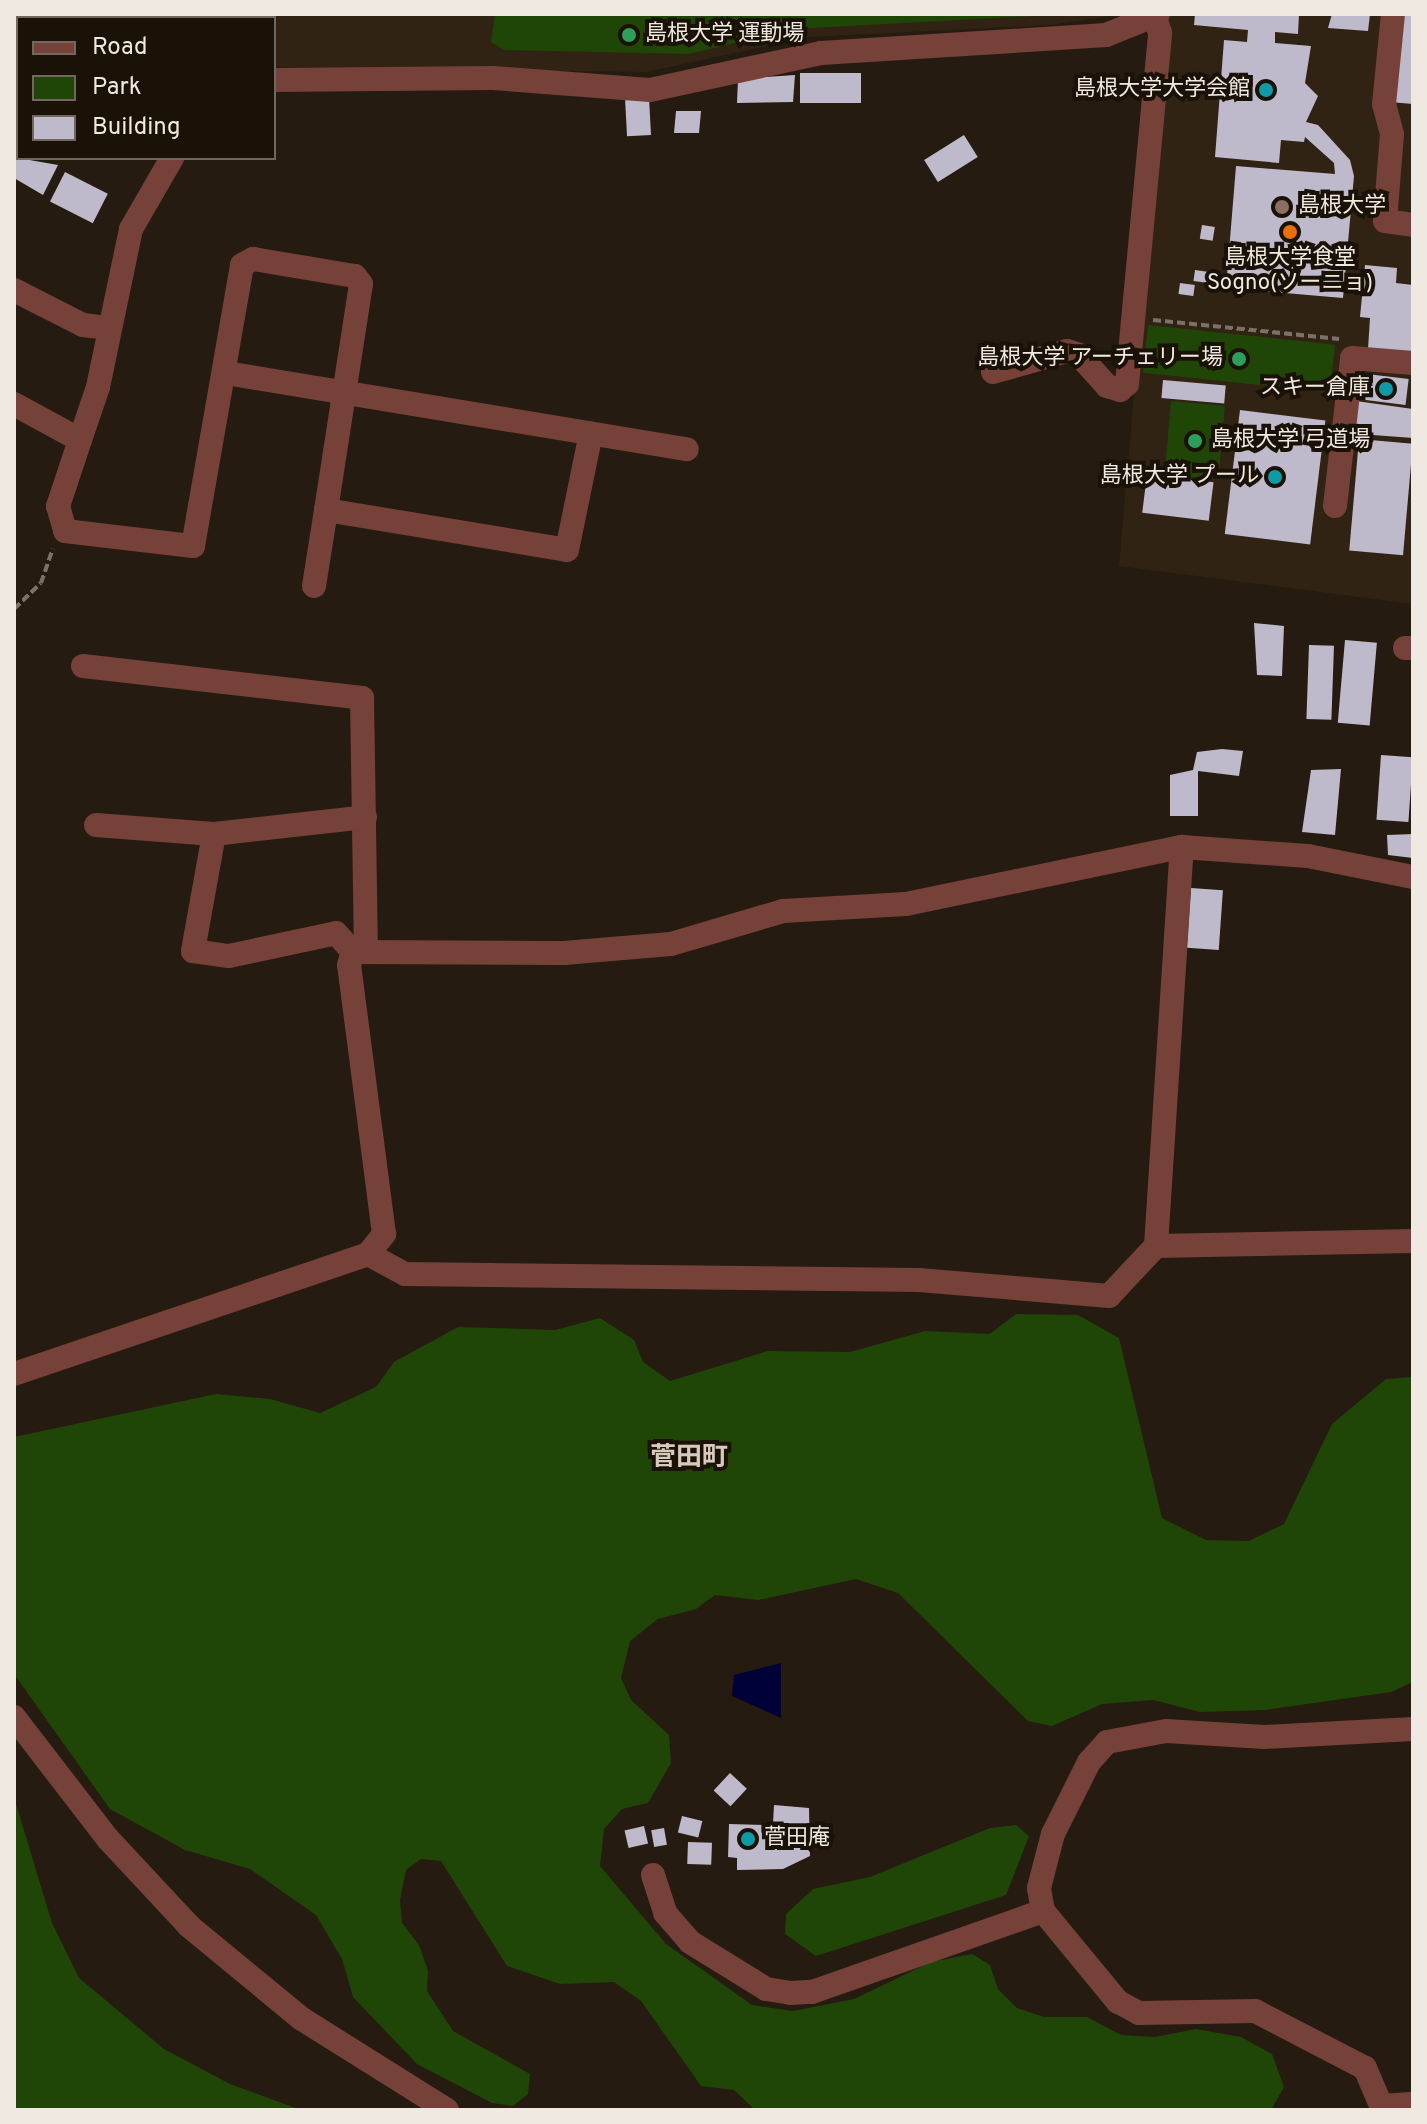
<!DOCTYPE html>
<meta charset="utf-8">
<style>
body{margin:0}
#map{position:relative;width:1427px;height:2124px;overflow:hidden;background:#251b10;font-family:Overpass,"Noto Sans JP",sans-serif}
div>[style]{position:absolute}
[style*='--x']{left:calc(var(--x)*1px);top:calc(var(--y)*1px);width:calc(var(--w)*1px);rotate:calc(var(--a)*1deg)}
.built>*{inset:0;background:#312313}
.green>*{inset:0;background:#1f4607;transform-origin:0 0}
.water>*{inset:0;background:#000136}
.building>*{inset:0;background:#bfbacb;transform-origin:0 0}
.path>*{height:4px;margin-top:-2px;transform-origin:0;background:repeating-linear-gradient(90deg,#7a7168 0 8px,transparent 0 12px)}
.minor>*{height:24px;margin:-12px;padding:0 12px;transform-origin:12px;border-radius:12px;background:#754139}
.dots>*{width:22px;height:22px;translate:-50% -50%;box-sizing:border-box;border:4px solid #1b1207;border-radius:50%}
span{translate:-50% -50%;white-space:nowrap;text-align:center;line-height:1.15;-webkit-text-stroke:8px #1b1207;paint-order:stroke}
.poi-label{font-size:22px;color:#f0e9e2}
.left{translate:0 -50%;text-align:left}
.right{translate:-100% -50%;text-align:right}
.quarter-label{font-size:26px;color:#d7c9bb;font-weight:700}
.frame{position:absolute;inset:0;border:16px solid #f0e9e2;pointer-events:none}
.legend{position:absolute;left:16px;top:16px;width:260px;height:144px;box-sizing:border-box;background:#1b1207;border:2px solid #70685f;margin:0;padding:10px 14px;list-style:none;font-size:24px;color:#f0e9e2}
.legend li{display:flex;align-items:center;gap:16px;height:40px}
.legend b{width:40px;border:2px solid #70685f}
</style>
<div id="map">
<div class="built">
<i style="clip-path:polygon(182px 14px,1126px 14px,1050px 25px,810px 37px,646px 72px,274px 67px,274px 18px)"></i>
<i style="clip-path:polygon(1167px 14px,1413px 14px,1413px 604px,1119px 566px)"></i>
</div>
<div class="green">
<i style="clip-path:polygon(495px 14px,1071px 14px,793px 29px,689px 54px,504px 50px,491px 42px)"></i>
<i style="left:1148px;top:325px;width:188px;height:48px;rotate:6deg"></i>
<i style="left:1171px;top:401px;width:54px;height:74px;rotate:5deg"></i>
<i style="clip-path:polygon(1016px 1314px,1078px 1315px,1119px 1338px,1162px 1518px,1206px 1540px,1249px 1541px,1284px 1524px,1332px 1424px,1386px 1379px,1413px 1377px,1413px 1682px,1391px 1692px,1265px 1710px,1200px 1712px,1153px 1700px,1102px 1704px,1052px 1726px,1028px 1721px,898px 1593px,856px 1579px,758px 1600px,715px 1595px,696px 1609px,658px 1619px,630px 1641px,621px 1678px,631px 1700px,669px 1735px,671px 1763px,648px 1803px,622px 1809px,604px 1829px,600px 1866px,666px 1944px,752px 2005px,793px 2011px,854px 1999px,931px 1962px,972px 1954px,990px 1965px,998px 1989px,1017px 2008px,1044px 2017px,1087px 2017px,1121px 2035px,1155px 2037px,1196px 2029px,1241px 2037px,1272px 2054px,1284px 2087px,1271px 2110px,755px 2110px,734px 2090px,701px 2086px,641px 2001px,614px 1982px,560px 1984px,507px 1966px,441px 1861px,421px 1859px,406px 1870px,400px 1900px,402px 1923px,419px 1945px,428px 1971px,427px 1991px,453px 2031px,530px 2074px,528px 2094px,513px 2106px,492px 2103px,417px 2064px,353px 1997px,342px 1959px,316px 1915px,250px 1869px,185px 1850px,110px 1809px,14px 1674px,14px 1437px,216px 1394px,270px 1399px,320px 1413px,376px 1387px,394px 1362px,458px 1327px,555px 1330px,600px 1318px,634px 1340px,643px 1362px,670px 1381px,768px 1351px,850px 1352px,925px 1331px,990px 1334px)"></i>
<i style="clip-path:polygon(14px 1797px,52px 1923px,79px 1978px,164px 2049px,230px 2084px,301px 2110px,14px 2110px)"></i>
<i style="clip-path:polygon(1016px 1825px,1029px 1836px,1006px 1895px,816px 1956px,785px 1934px,786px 1914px,813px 1889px,870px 1877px,990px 1828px)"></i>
</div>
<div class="water">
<i style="clip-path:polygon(781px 1663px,781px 1718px,732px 1696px,734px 1675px)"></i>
</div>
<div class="building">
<i style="clip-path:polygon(1195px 14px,1299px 14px,1298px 34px,1275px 32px,1275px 43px,1311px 46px,1305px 83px,1318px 96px,1306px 122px,1318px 125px,1350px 160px,1354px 176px,1343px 298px,1226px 288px,1236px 166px,1335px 174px,1334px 163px,1305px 137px,1304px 142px,1281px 140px,1279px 163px,1215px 157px,1224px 40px,1247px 42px,1248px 30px,1194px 25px)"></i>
<i style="clip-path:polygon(1332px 14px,1370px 14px,1368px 31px,1328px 28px)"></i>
<i style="clip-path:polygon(1399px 14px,1413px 14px,1413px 104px,1390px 102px)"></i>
<i style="left:861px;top:73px;width:30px;height:61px;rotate:90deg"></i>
<i style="clip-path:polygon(795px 75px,793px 102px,737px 103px,738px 79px)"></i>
<i style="left:649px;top:97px;width:38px;height:24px;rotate:87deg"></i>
<i style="clip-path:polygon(676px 111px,701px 111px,699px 133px,674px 133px)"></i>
<i style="left:964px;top:135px;width:26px;height:47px;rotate:58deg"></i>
<i style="clip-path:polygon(14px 146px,18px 158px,58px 165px,43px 195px,14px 178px)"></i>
<i style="left:65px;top:172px;width:48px;height:33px;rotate:27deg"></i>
<i style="left:1202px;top:225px;width:13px;height:14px;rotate:9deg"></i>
<i style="clip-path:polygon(1365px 265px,1397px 268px,1396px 283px,1413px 285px,1413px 353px,1368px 349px,1370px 318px,1360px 317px)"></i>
<i style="left:1195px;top:270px;width:21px;height:11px;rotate:8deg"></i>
<i style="left:1180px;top:283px;width:15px;height:11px;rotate:8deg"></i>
<i style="left:1367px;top:374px;width:42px;height:26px;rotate:7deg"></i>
<i style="left:1163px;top:380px;width:63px;height:18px;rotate:5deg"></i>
<i style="clip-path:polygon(1349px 400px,1413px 409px,1413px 438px,1346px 433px)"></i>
<i style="left:1240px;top:410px;width:86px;height:125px;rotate:7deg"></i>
<i style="left:1359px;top:439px;width:54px;height:112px;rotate:5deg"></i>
<i style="left:1147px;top:474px;width:67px;height:39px;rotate:7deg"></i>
<i style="clip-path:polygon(1254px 623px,1284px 626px,1282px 676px,1257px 675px)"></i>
<i style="left:1345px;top:640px;width:32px;height:83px;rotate:5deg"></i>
<i style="left:1309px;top:645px;width:25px;height:74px;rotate:2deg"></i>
<i style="clip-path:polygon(1222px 749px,1243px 751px,1239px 776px,1198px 771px,1198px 816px,1170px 816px,1170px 775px,1193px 770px,1197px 752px)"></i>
<i style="left:1381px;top:755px;width:32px;height:65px;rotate:4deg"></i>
<i style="clip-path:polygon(1341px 769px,1335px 835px,1302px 832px,1311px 770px)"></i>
<i style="clip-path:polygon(1413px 834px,1413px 858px,1388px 855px,1387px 835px)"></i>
<i style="left:1191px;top:888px;width:32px;height:60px;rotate:4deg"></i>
<i style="left:730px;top:1773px;width:23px;height:24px;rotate:43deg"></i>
<i style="clip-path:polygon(774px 1805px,809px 1808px,810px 1856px,783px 1869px,737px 1870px,737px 1858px,728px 1857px,729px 1824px,768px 1825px,772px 1841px)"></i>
<i style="left:682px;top:1816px;width:21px;height:17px;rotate:14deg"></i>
<i style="left:644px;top:1826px;width:18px;height:20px;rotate:77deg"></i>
<i style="left:664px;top:1828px;width:17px;height:13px;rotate:80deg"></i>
<i style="left:688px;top:1842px;width:24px;height:22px;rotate:2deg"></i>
</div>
<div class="path">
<i style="--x:1153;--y:320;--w:187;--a:5.8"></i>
<i style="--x:14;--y:609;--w:37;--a:-44"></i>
<i style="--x:41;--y:583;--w:36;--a:-71"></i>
</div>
<div class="minor">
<i style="--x:167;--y:14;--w:5;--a:53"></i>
<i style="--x:1393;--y:14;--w:90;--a:95.7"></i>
<i style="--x:1384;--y:104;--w:31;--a:75"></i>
<i style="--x:1392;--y:134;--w:87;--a:94.6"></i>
<i style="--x:1385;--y:221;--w:28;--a:8"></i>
<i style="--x:274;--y:80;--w:219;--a:-0.5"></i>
<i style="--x:493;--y:78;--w:157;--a:4.4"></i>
<i style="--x:650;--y:90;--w:175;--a:-12.2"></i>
<i style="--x:821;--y:53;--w:286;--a:-3.6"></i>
<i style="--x:1106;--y:35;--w:56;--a:-22"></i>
<i style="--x:14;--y:290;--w:77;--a:26.9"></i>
<i style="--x:83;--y:325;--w:24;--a:7"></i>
<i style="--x:993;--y:372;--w:77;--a:-15.8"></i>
<i style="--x:1067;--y:351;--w:13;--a:18"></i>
<i style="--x:1079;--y:355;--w:42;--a:47.9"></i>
<i style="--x:1107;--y:386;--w:14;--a:17"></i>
<i style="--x:1120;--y:390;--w:9;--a:-41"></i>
<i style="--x:1127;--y:384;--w:353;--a:-84.6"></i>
<i style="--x:1160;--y:33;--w:16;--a:-108"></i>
<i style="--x:226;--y:373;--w:467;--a:9.4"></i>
<i style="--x:14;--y:404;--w:75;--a:28.6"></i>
<i style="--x:80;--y:440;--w:70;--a:108.4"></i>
<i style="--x:58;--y:506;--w:26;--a:74"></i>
<i style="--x:65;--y:531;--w:129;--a:6.7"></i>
<i style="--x:193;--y:546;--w:285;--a:-80.1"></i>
<i style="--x:242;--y:265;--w:13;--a:-29"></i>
<i style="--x:253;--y:259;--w:103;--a:9.5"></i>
<i style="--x:355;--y:276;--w:10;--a:53"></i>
<i style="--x:361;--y:284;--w:229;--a:98.8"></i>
<i style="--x:80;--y:440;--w:56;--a:-71.2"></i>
<i style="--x:98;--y:387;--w:161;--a:-78.2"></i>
<i style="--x:131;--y:229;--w:82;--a:-60"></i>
<i style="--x:1335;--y:506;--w:149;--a:-83.4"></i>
<i style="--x:1352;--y:358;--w:61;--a:4.7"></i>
<i style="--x:314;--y:586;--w:77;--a:-81"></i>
<i style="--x:326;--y:510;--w:244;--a:9.4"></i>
<i style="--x:567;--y:550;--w:119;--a:-78.4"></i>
<i style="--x:1405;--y:648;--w:8;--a:0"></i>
<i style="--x:83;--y:666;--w:281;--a:6.5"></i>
<i style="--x:362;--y:698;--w:252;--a:89.1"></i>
<i style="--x:96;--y:825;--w:118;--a:4.4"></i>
<i style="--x:214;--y:834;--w:152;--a:-6.4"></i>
<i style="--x:214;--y:834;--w:119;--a:100.2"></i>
<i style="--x:193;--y:951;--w:36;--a:8"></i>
<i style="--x:229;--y:956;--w:109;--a:-12.1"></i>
<i style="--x:336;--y:933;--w:25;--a:48"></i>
<i style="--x:1156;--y:1246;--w:257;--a:-1.1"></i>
<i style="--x:368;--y:1254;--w:42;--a:28.4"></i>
<i style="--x:405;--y:1274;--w:514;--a:0.67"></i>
<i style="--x:919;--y:1280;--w:191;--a:4.8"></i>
<i style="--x:1109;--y:1296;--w:69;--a:-46.8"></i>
<i style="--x:1156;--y:1246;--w:400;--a:-86.3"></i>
<i style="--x:14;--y:1374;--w:374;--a:-18.7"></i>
<i style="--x:368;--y:1254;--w:26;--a:-51"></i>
<i style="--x:384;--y:1234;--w:271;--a:-97.4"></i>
<i style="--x:349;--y:965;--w:14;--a:-73"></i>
<i style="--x:353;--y:952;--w:211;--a:0.3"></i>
<i style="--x:564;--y:953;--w:107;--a:-4.8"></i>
<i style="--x:671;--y:944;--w:117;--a:-16.4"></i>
<i style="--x:783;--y:911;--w:123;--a:-3.3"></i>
<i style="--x:906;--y:904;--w:282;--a:-11.7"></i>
<i style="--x:1182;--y:847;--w:126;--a:4.1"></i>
<i style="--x:1308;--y:856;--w:107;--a:11.3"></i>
<i style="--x:14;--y:1717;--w:154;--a:52.4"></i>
<i style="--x:108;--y:1839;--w:119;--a:47"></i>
<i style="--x:189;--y:1926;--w:146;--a:39.5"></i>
<i style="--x:302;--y:2019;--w:171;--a:32.1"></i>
<i style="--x:653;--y:1875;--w:40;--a:72"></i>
<i style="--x:665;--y:1913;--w:38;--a:49"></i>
<i style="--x:690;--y:1942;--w:89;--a:31.7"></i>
<i style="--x:766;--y:1989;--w:24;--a:9"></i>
<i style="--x:790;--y:1993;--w:22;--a:-3"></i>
<i style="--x:812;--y:1992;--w:245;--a:-19.3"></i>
<i style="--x:1382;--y:2106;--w:31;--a:-4"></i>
<i style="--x:1383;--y:2110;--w:46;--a:-113.2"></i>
<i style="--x:1365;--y:2068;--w:124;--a:-152.6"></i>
<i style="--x:1255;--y:2011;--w:116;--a:179"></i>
<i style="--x:1139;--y:2013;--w:24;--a:-152"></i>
<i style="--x:1118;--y:2002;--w:118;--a:-129.5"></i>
<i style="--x:1043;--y:1911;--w:23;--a:-100"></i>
<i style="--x:1039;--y:1888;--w:56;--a:-75.5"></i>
<i style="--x:1053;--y:1834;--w:80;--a:-63.4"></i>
<i style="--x:1089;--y:1762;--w:27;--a:-48"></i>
<i style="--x:1107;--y:1742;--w:60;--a:-10.6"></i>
<i style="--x:1166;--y:1731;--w:98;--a:3.5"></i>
<i style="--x:1264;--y:1737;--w:149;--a:-3.1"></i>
</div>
<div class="dots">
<i style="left:629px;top:35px;background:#2e9e5b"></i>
<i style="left:1266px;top:90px;background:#0f9aa8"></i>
<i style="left:1282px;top:207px;background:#8d6e63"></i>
<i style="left:1290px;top:232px;background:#e8710a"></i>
<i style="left:1239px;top:359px;background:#2e9e5b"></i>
<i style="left:1386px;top:389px;background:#0f9aa8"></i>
<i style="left:1195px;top:441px;background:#2e9e5b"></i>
<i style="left:1275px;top:477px;background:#0f9aa8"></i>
<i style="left:748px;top:1839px;background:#0f9aa8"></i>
</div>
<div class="poi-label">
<span class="left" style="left:645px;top:35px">島根大学 運動場</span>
<span class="right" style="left:1250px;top:90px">島根大学大学会館</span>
<span class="left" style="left:1298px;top:207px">島根大学</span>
<span style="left:1290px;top:271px">島根大学食堂<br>Sogno(ソーニョ)</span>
<span class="right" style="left:1223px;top:359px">島根大学 アーチェリー場</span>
<span class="right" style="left:1370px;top:389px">スキー倉庫</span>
<span class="left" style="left:1211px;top:441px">島根大学 弓道場</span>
<span class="right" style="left:1259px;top:477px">島根大学 プール</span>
<span class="left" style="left:764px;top:1839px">菅田庵</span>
</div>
<div class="quarter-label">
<span style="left:689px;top:1459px">菅田町</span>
</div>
<div class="frame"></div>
<ul class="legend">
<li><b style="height:10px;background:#754139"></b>Road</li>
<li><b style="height:22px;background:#1f4607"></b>Park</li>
<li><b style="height:22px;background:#bfbacb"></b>Building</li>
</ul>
</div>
